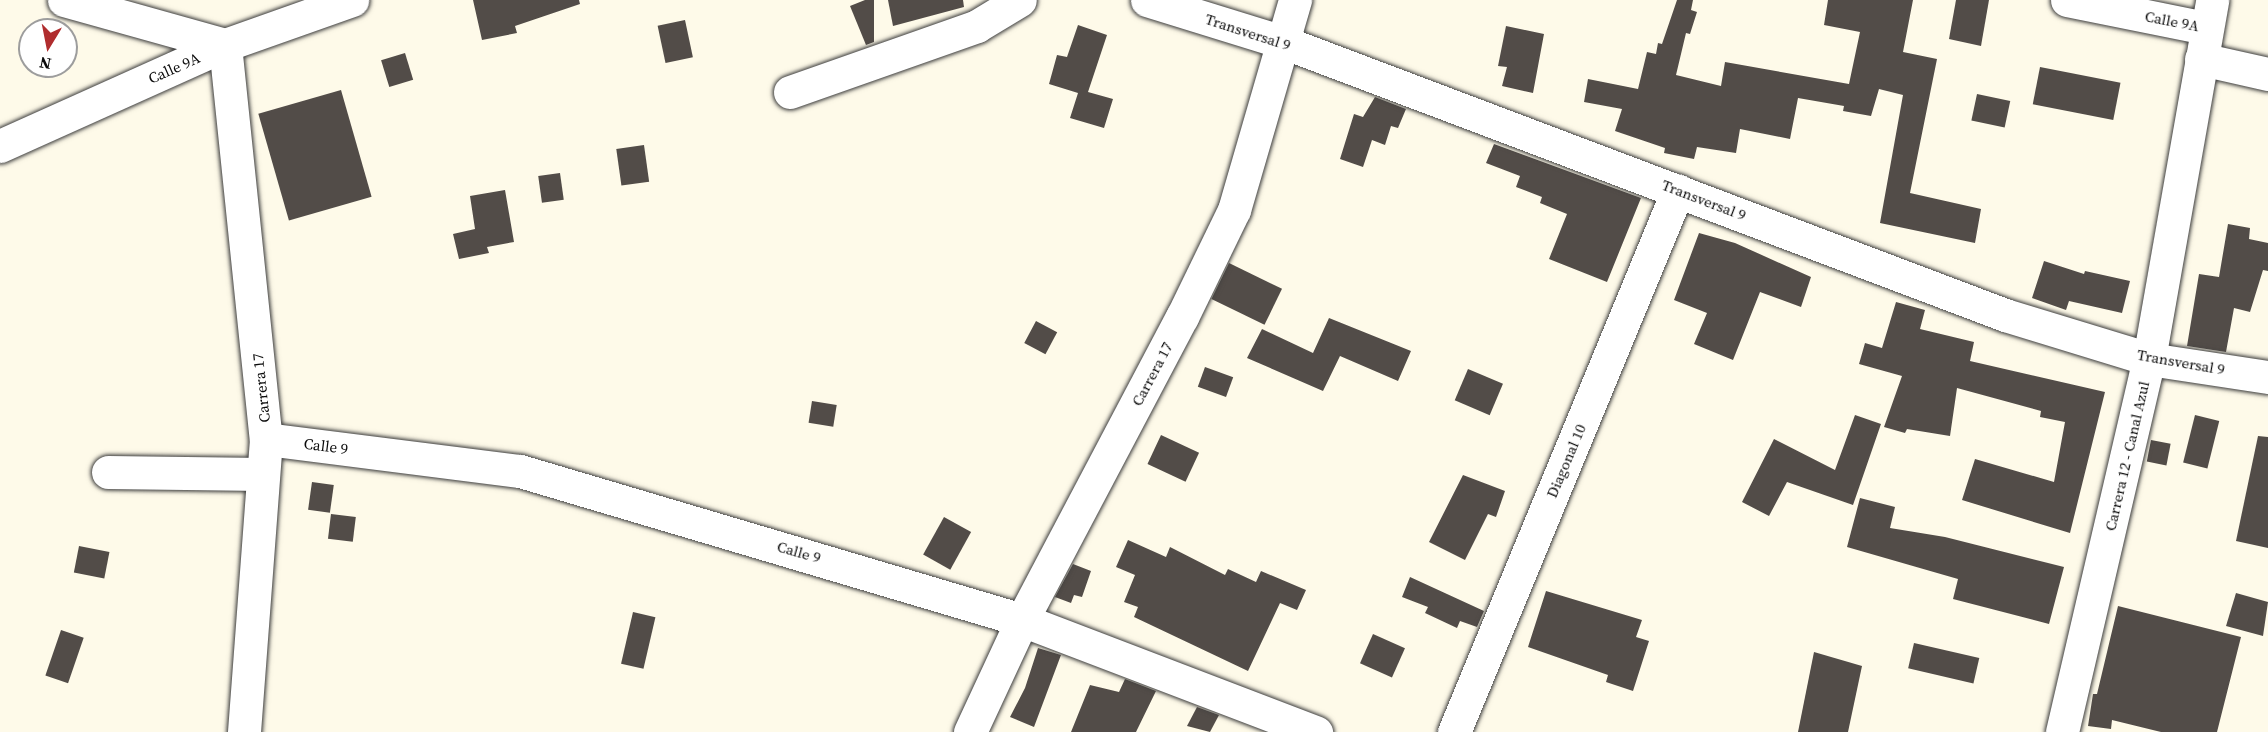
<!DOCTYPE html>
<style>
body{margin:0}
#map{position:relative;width:2268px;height:732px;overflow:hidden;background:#fefae9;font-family:"Source Serif 4",serif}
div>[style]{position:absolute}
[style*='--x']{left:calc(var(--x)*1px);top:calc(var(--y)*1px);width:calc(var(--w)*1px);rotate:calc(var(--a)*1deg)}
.building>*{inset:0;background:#524c48;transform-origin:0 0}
.roads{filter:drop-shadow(0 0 2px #3d3d3d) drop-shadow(0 0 2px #3d3d3d)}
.minor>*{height:33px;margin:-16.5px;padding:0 16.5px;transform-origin:16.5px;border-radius:16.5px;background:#fff}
span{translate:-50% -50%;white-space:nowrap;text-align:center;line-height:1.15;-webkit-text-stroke:6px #fff;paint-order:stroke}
.street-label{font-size:15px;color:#0a0a0a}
.north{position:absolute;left:18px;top:18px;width:60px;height:60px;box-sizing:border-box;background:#fff;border:2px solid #9d9d9d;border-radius:50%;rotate:190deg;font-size:16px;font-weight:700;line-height:24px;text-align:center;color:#0a0a0a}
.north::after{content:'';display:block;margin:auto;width:21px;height:27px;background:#b02d2e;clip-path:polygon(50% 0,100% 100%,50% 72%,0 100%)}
</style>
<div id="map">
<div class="building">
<i style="clip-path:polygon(473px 0,579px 0,580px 4px,515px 26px,517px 33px,482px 40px)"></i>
<i style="clip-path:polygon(865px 0,874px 0,874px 42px,866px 45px,850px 6px)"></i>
<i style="clip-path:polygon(888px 0,963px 0,964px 7px,893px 26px)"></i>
<i style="clip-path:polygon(1677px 0,1693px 0,1691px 10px,1697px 12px,1690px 34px,1686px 33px,1676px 75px,1721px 86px,1725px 62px,1849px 84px,1860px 32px,1824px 25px,1828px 0,1913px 0,1903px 52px,1937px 59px,1910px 193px,1981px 209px,1975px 243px,1880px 223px,1903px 95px,1879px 89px,1871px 116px,1843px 111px,1844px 106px,1798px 98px,1790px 139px,1740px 129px,1736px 153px,1697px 147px,1694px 159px,1664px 153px,1665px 148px,1615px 131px,1622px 109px,1584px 102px,1588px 79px,1638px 89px,1647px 52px,1656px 54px,1658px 43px,1662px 44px)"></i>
<i style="clip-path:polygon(1956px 0,1989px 0,1981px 46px,1949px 39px)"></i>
<i style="left:685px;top:20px;width:38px;height:28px;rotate:78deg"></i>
<i style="clip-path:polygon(1078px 25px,1107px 35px,1088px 92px,1113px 99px,1104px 128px,1070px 118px,1078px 93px,1049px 84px,1057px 55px,1067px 57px)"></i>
<i style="clip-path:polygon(1506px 26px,1544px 34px,1533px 93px,1502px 86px,1507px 67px,1498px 66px)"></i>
<i style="left:405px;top:53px;width:28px;height:25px;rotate:73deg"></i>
<i style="left:2040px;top:67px;width:82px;height:38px;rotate:11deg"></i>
<i style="left:341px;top:90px;width:111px;height:86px;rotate:74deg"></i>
<i style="left:1977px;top:94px;width:34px;height:27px;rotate:12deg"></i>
<i style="clip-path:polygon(1375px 97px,1406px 109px,1398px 128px,1391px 126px,1385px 145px,1372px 140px,1363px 167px,1340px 159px,1354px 114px,1363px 117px)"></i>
<i style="clip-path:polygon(1494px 144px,1641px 198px,1607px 282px,1549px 259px,1567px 214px,1540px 203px,1542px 197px,1516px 187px,1520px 176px,1486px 163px)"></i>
<i style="left:644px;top:145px;width:37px;height:28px;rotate:82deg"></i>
<i style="left:560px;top:173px;width:27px;height:22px;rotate:82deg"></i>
<i style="clip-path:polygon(505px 190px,514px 242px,487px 247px,489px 253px,459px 259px,453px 234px,475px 229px,470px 196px)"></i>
<i style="clip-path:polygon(2228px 224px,2250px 228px,2249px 239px,2268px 243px,2268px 271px,2263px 270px,2250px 312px,2234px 308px,2226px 352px,2187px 346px,2199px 274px,2219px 277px)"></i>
<i style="clip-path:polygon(1699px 233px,1735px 243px,1811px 277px,1801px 307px,1760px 292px,1733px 360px,1694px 344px,1707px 313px,1674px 300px)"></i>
<i style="clip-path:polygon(2044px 261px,2084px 274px,2085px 271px,2130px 281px,2122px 313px,2069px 301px,2066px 310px,2032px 298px)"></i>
<i style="left:1229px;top:263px;width:59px;height:40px;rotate:26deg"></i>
<i style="clip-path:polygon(1896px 302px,1925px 310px,1920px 329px,1974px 342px,1970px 361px,2105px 392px,2070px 533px,1962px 500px,1975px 459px,2054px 482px,2065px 422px,2040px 417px,2041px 411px,1957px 388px,1950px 436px,1907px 429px,1905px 433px,1884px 427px,1902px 376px,1859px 364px,1865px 343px,1882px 348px)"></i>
<i style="clip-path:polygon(1329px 318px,1411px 351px,1398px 381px,1340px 356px,1323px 391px,1247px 358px,1262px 329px,1313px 353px)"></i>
<i style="left:1036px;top:321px;width:24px;height:25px;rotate:28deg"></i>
<i style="left:1205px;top:367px;width:30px;height:21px;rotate:20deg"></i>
<i style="left:1468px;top:369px;width:38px;height:34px;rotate:23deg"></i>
<i style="left:812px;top:401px;width:25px;height:22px;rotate:9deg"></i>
<i style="clip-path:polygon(1855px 415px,1881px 424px,1853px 505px,1787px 482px,1769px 516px,1742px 502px,1774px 439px,1835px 470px)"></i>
<i style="left:2195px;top:415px;width:25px;height:49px;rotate:14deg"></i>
<i style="left:1161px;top:435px;width:42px;height:32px;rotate:25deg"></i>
<i style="clip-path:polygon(2258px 436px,2268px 437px,2268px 548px,2236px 541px)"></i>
<i style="left:2151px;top:440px;width:20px;height:22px;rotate:11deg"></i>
<i style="clip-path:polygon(1463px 475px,1505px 491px,1496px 517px,1488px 514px,1465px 560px,1429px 542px)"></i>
<i style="left:312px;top:482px;width:22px;height:28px;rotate:8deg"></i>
<i style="clip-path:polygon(1860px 498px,1895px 507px,1890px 528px,1945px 537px,2064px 567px,2049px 624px,1953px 599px,1958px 579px,1847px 547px)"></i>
<i style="left:331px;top:514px;width:25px;height:25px;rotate:7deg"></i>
<i style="left:944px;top:517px;width:31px;height:43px;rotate:29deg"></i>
<i style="clip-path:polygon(1128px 540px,1166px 557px,1170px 547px,1225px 575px,1228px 569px,1256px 582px,1261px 571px,1306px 590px,1297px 610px,1280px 603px,1248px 671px,1134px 617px,1138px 607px,1124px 602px,1135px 575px,1116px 567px)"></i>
<i style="left:79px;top:546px;width:31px;height:27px;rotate:11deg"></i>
<i style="clip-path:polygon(1073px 564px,1091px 571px,1082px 597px,1074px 595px,1071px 603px,1055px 597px)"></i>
<i style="clip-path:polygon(1410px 577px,1484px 611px,1477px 627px,1460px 621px,1457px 628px,1425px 613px,1428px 607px,1402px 597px)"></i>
<i style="clip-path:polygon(1546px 591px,1642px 620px,1636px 637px,1649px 641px,1633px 691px,1606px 682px,1608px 675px,1528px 647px)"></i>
<i style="clip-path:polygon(2236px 593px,2268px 602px,2263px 636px,2226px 626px)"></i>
<i style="clip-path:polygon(2118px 606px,2241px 637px,2217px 732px,2161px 732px,2112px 720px,2111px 729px,2088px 726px,2093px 694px,2097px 694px)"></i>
<i style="left:633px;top:612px;width:23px;height:53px;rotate:13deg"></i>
<i style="left:61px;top:630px;width:24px;height:48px;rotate:19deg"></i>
<i style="left:1373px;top:634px;width:35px;height:32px;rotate:24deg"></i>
<i style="left:1914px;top:643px;width:67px;height:26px;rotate:13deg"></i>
<i style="clip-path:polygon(1038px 648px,1061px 655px,1034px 727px,1010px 717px,1025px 688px)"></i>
<i style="clip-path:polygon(1814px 652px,1862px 666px,1848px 732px,1798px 732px)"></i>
<i style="clip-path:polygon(1125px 679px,1156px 691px,1136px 732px,1071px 732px,1090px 685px,1119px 692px)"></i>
<i style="clip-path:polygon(1197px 707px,1219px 715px,1210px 732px,1187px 726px)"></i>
</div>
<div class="roads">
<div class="minor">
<i style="--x:64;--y:0;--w:167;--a:15.6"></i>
<i style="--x:225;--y:45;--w:396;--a:84.1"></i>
<i style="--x:266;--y:439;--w:294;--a:94.3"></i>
<i style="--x:1147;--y:0;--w:142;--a:17.2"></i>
<i style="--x:1283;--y:42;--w:772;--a:20.71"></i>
<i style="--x:2005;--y:315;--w:151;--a:17"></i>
<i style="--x:2149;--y:359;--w:120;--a:8.6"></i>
<i style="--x:2067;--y:0;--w:142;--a:11.4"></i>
<i style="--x:2201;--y:59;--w:69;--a:12.6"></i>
<i style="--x:790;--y:92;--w:198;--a:-19.4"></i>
<i style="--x:977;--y:26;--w:50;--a:-31.2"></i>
<i style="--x:0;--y:146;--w:247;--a:-24.2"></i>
<i style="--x:225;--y:45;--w:135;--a:-19.5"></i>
<i style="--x:266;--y:439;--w:256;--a:7.2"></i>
<i style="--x:520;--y:471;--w:524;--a:16.53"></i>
<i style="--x:1022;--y:620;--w:315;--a:20.9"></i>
<i style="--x:108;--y:472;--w:155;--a:0.7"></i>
<i style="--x:970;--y:732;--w:123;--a:-65.1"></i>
<i style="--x:1022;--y:620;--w:343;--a:-62.2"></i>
<i style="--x:1182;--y:317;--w:119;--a:-64.1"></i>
<i style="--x:1234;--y:210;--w:219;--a:-73.8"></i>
<i style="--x:1454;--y:732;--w:586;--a:-67.55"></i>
<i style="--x:2062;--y:732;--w:383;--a:-76.9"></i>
<i style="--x:2149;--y:359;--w:364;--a:-80"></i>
</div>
</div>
<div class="street-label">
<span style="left:2172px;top:21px;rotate:11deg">Calle 9A</span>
<span style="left:1248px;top:32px;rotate:18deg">Transversal 9</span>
<span style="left:174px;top:68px;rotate:-24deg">Calle 9A</span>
<span style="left:1704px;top:200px;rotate:21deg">Transversal 9</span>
<span style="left:2181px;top:362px;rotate:10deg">Transversal 9</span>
<span style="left:1152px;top:374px;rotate:-62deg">Carrera 17</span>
<span style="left:261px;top:388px;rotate:-96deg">Carrera 17</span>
<span style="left:326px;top:446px;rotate:7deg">Calle 9</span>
<span style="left:2127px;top:456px;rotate:-77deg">Carrera 12 - Canal Azul</span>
<span style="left:1566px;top:461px;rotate:-67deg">Diagonal 10</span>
<span style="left:799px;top:552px;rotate:16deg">Calle 9</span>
</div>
<div class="north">N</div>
</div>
